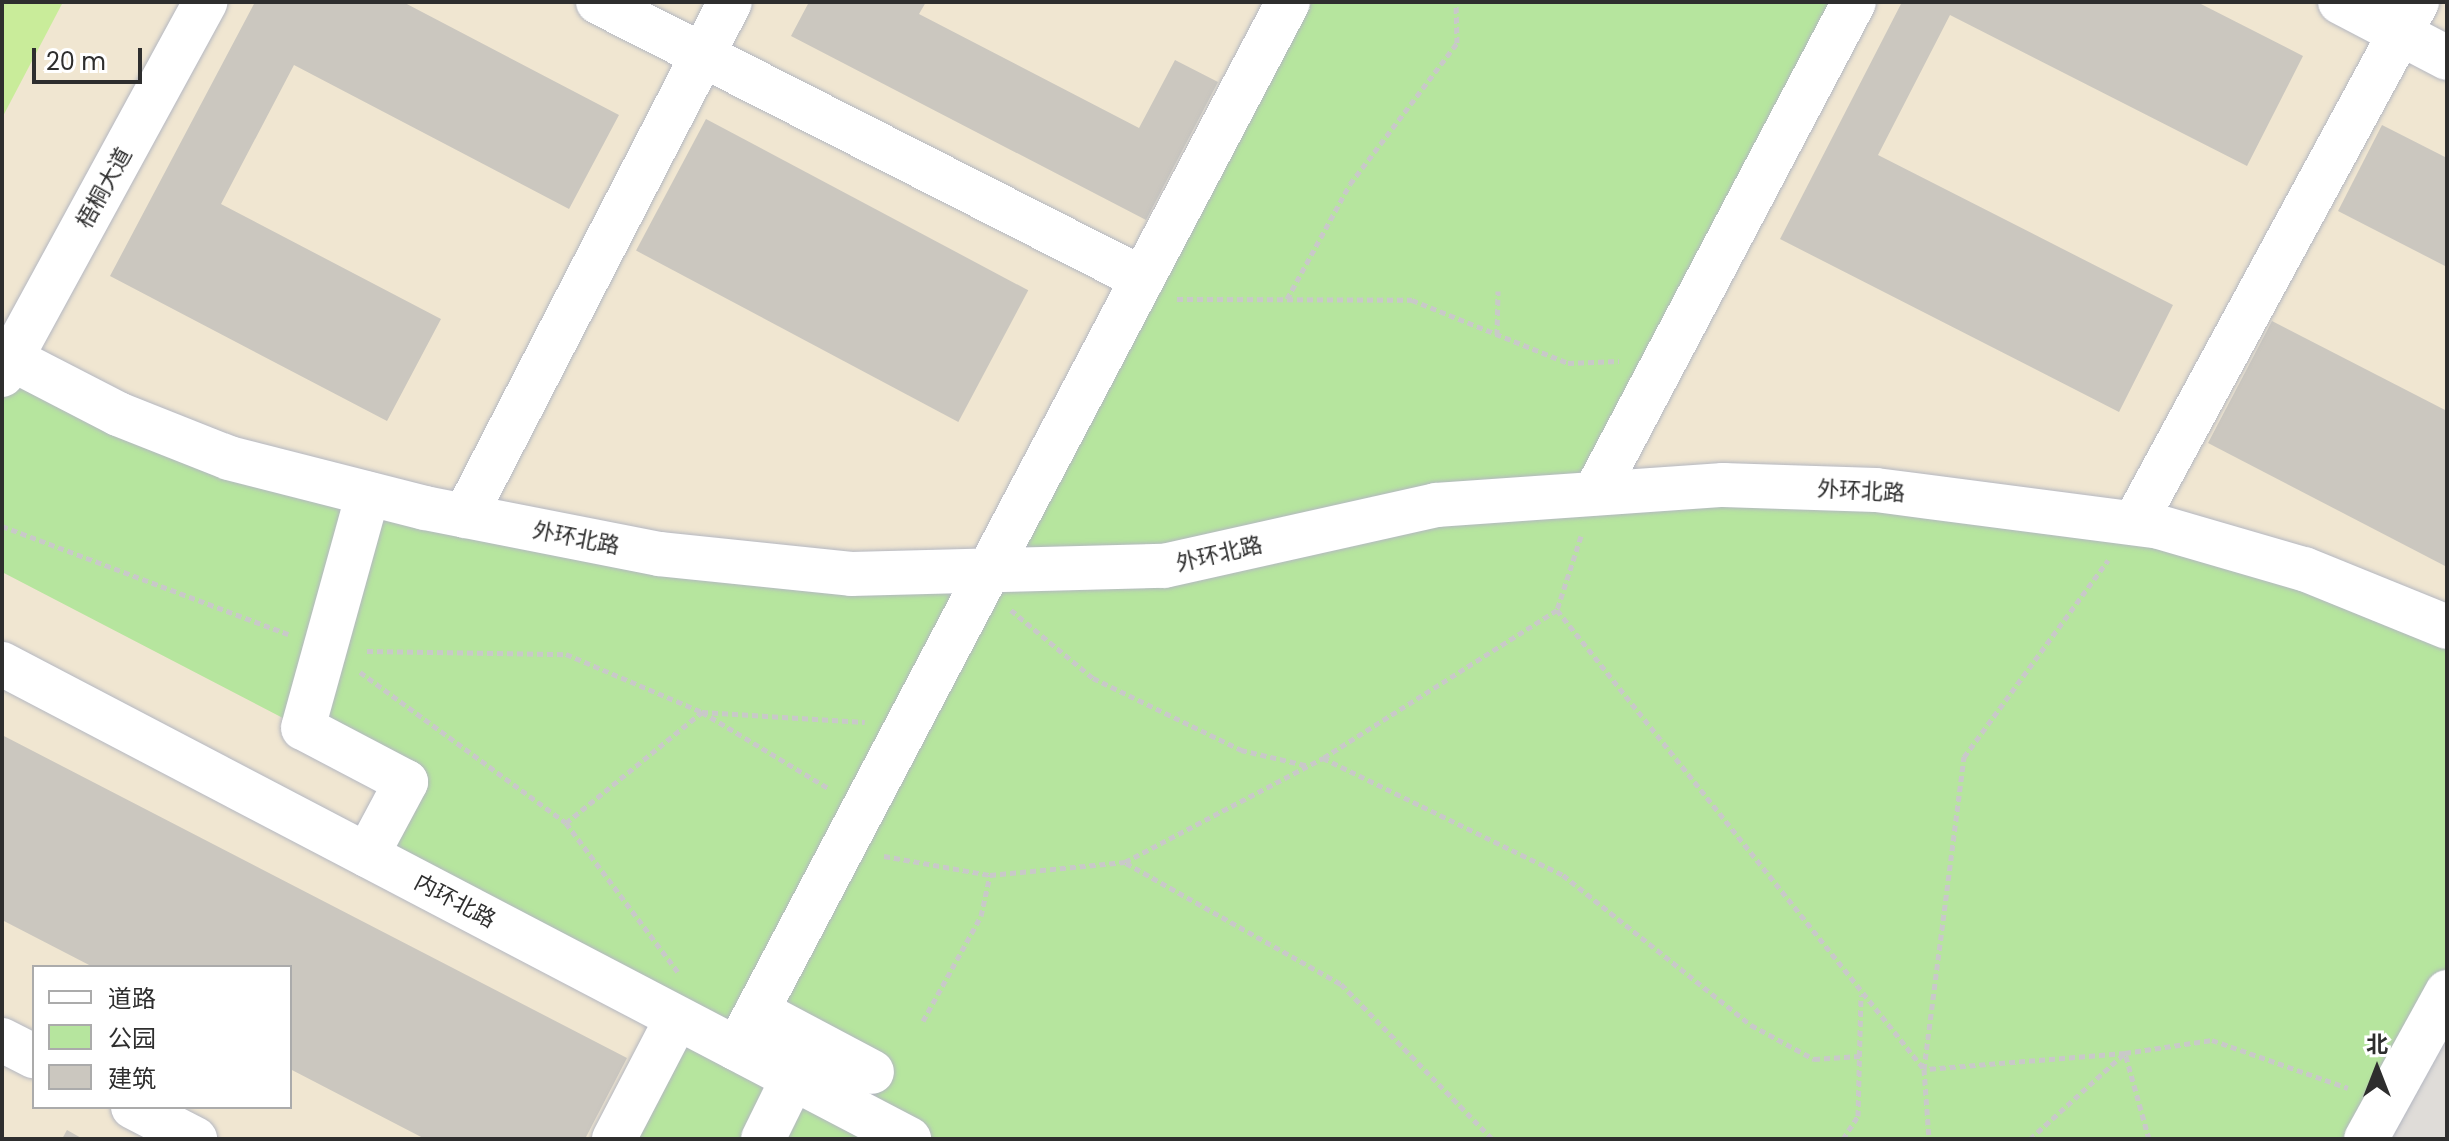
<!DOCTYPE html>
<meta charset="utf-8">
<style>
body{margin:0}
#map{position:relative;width:2449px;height:1141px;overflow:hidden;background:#efe9e1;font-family:Poppins,"Noto Sans SC",sans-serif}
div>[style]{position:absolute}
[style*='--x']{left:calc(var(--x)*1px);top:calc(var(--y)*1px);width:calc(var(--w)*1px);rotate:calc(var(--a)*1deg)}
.education>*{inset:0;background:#f0e6d1}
.green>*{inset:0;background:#b6e59e}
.pitch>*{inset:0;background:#c9ec9a}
.plaza>*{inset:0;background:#dfdcd8}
.building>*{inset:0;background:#cbc7bf;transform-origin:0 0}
.path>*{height:5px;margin-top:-2.5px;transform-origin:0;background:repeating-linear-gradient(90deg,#c9c9c9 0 6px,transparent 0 10px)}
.roads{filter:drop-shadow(0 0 2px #b4b7c1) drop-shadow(0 0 2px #b4b7c1)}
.minor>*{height:44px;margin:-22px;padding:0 22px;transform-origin:22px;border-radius:22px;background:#fff}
span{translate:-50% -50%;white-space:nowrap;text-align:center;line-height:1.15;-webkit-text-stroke:6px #fff;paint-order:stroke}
.street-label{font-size:22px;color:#2e2e2e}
.frame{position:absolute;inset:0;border:4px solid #2e2e2e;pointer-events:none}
.legend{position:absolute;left:32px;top:965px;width:260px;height:144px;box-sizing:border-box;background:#fff;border:2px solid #ababab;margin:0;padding:10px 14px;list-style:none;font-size:24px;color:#2e2e2e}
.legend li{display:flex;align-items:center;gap:16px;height:40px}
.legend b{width:40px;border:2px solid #ababab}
.north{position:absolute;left:2337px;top:1029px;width:80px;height:80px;-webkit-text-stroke:6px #fff;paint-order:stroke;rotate:0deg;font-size:22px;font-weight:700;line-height:32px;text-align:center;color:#2e2e2e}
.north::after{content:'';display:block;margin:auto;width:28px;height:36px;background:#2e2e2e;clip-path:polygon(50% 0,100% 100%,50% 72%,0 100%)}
.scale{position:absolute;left:32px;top:48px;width:110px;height:36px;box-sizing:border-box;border:4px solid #2e2e2e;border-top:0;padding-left:10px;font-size:24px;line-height:28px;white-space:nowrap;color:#2e2e2e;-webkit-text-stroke:6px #fff;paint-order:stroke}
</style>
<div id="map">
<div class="education">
<i style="clip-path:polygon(evenodd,2px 2px,2447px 2px,2447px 1139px,2px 1139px,2px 2px,34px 967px,290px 967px,290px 1107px,34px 1107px,34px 967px)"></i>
</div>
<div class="green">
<i style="clip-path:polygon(1289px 2px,1854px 2px,1596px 493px,2020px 503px,2447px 627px,2447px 993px,2368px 1139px,614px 1139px,677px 1018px,367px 855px,406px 782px,2px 572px,2px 354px,425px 508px,992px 569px)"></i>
</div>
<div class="pitch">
<i style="clip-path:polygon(2px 2px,63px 2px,2px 118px)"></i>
</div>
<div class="plaza">
<i style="clip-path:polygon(2447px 993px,2447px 1139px,2368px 1139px)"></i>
</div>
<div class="building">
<i style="clip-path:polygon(255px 2px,403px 2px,619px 115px,569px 209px,294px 65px,221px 204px,441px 319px,387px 421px,110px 276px)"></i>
<i style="clip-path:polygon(809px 2px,926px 2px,919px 14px,1139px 128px,1175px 60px,1218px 82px,1146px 220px,791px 36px)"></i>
<i style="clip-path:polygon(1902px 2px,2197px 2px,2303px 56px,2247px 166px,1950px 15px,1878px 155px,2173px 305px,2119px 412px,1780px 239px)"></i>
<i style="left:706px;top:119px;width:365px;height:149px;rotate:28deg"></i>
<i style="clip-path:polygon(2382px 125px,2447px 158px,2447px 267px,2338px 211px)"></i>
<i style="clip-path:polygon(2272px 321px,2447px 411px,2447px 567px,2208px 443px)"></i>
<i style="clip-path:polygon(2px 735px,627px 1058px,585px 1139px,425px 1139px,290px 1069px,290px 967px,93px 967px,2px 920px)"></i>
<i style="clip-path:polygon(67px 1130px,83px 1139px,62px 1139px)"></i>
</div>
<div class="path">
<i style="--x:1177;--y:299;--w:235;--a:0.2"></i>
<i style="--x:1412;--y:300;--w:168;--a:22"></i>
<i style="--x:1568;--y:363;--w:51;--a:-2.2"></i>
<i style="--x:1287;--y:299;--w:131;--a:-61.3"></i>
<i style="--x:1350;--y:184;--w:177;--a:-52.8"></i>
<i style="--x:1457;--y:43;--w:41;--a:-91.4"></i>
<i style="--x:1497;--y:335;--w:44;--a:-88.7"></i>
<i style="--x:2;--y:526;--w:306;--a:20.7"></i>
<i style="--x:1581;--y:536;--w:78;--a:108"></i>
<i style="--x:1557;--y:610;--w:588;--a:51.36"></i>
<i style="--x:1924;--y:1069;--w:70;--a:85.9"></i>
<i style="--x:1011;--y:610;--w:107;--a:39.7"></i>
<i style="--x:1093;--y:678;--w:165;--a:25.9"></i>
<i style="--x:1241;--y:750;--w:70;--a:13.2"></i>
<i style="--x:1557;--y:610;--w:277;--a:147.7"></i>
<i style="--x:1323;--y:758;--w:267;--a:26"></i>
<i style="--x:1563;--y:875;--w:241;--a:38.6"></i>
<i style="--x:1751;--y:1025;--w:72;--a:28.4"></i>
<i style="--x:1814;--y:1059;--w:46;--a:-3.7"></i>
<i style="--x:367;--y:651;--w:199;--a:0.9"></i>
<i style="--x:566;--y:654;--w:148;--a:23.1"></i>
<i style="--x:702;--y:712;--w:163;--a:3.5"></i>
<i style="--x:360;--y:672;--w:255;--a:36.2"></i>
<i style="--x:566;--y:823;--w:186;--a:53.1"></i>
<i style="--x:566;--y:823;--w:176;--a:-39.2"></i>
<i style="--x:702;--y:712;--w:147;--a:31.1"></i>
<i style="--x:884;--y:856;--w:108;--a:10.2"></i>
<i style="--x:990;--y:875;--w:136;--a:-5.5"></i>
<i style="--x:1125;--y:862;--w:224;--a:-27.7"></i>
<i style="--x:1126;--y:863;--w:247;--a:29.4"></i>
<i style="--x:1341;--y:984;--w:216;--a:45.7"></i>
<i style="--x:923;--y:1021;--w:120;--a:-61.1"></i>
<i style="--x:981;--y:916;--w:42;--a:-77.6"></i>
<i style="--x:1843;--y:1139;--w:27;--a:-57"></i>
<i style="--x:1858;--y:1116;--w:121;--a:-88.6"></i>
<i style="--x:2030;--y:1139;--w:128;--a:-42.2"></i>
<i style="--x:2125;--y:1053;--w:202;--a:175.4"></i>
<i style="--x:1924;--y:1069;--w:315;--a:-82.7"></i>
<i style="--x:1964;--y:757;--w:244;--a:-53.8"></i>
<i style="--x:2149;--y:1139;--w:89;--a:-105.6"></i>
<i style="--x:2125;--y:1053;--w:88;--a:-8.5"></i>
<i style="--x:2212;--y:1040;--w:144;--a:19.4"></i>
</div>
<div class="roads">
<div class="minor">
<i style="--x:598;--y:2;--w:611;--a:26.94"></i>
<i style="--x:2340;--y:2;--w:121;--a:27.6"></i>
<i style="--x:2;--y:354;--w:131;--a:27.3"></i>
<i style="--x:118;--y:414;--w:119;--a:21.6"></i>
<i style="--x:229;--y:458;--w:202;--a:14.3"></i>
<i style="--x:425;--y:508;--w:238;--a:11.1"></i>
<i style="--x:659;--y:554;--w:193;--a:5.9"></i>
<i style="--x:851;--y:574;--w:313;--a:-1.5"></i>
<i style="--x:1164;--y:566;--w:279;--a:-12.6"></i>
<i style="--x:1436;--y:505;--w:288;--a:-4"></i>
<i style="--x:1723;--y:485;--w:153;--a:1.9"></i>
<i style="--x:1876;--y:490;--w:285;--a:7.4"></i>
<i style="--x:2159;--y:527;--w:151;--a:16.2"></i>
<i style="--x:2304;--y:569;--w:154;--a:22.1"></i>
<i style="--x:2;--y:375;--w:425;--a:-61.4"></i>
<i style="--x:1595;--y:493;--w:555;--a:-62.19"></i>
<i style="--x:465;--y:516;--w:578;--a:-62.73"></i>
<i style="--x:2135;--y:522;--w:592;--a:-61.53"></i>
<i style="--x:2;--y:664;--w:1024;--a:27.64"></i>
<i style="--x:367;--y:855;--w:83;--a:-61.9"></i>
<i style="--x:406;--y:782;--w:116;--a:-152.3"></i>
<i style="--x:303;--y:728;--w:243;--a:-74.5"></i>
<i style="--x:757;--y:1011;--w:130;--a:27.9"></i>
<i style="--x:2;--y:1040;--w:36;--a:27"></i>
<i style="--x:737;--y:1049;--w:1183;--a:-62.24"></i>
<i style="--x:133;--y:1107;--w:70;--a:27.3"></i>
<i style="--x:614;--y:1139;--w:136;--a:-62.5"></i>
<i style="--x:763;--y:1139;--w:68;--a:-63.8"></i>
<i style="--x:2366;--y:1139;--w:168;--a:-61.1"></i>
</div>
</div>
<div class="street-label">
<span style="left:104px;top:188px;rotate:-61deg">梧桐大道</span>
<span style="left:1861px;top:491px;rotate:3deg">外环北路</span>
<span style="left:576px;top:538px;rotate:11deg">外环北路</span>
<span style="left:1219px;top:554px;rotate:-13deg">外环北路</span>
<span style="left:455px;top:901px;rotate:28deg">内环北路</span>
</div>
<div class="frame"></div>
<ul class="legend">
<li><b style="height:10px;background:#fff"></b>道路</li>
<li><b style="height:22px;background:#b6e59e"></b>公园</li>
<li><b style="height:22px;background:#cbc7bf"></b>建筑</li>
</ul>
<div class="north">北</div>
<div class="scale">20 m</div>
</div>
